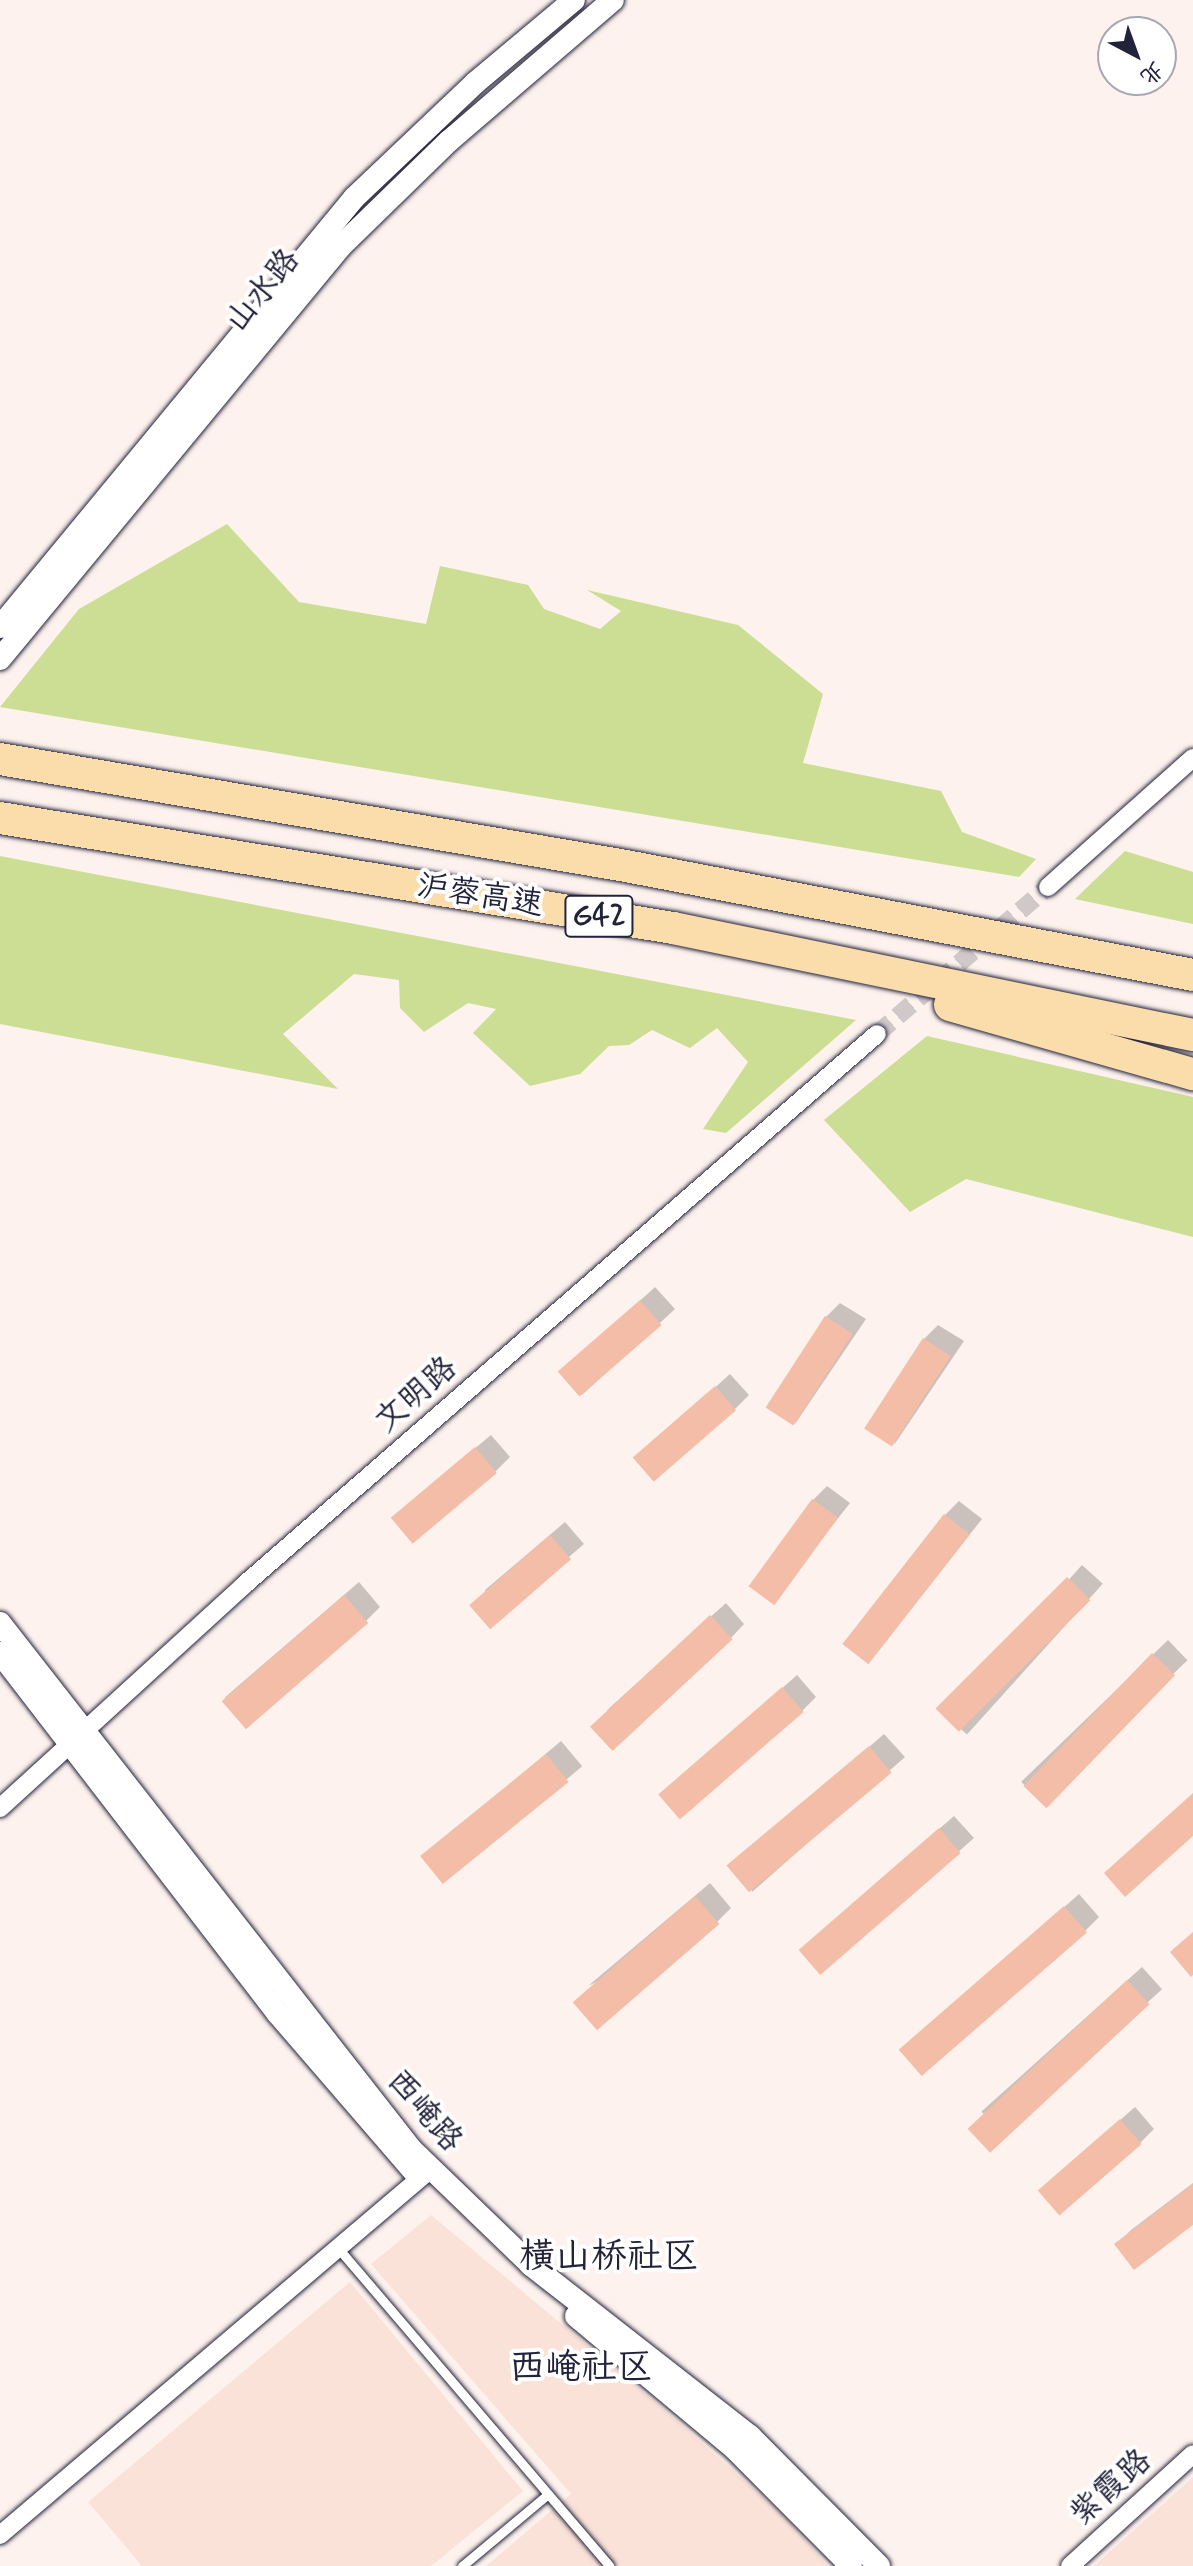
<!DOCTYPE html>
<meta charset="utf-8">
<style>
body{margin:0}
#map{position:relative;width:1193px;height:2566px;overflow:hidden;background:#fdf2ed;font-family:Mynerve,"LXGW WenKai TC",sans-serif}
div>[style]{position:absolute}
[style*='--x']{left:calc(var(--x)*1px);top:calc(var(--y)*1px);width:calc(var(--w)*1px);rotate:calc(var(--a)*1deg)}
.built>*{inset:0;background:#fae2d8}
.green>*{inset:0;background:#cbde93}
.shadow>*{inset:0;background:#0003;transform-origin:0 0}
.building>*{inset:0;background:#f4bda7;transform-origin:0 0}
.minor-tunnel>*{height:18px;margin-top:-9px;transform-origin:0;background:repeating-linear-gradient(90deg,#d1c8c9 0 18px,transparent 0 27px)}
.roads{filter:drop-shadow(0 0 2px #22223b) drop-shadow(0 0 2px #22223b)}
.service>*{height:9px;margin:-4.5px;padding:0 4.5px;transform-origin:4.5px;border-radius:4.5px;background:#fff}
.minor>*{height:18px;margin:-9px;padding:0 9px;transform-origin:9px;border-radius:9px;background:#fff}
.tertiary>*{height:22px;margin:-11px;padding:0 11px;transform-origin:11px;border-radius:11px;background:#fff}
.motorway>*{height:32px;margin:-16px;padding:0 16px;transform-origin:16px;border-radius:16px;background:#faddab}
span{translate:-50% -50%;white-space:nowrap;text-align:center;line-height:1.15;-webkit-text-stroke:8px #fff;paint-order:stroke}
.shield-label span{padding:2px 6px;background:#fff;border:2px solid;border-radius:6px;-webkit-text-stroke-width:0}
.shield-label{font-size:30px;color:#22223b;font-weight:700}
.street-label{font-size:32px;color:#22223b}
.quarter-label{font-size:36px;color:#22223b}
.north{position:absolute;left:1097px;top:16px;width:80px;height:80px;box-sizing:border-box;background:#fff;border:2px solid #a7a7b1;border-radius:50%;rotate:139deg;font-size:22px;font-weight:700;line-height:32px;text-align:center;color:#22223b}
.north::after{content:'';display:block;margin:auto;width:28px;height:36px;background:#22223b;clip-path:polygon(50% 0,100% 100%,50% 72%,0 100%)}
</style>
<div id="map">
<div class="built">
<i style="clip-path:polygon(431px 2215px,668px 2413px,784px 2516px,828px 2566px,486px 2566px,571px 2494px,371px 2264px)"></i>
<i style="clip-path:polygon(350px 2282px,523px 2491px,431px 2566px,142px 2566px,88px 2502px)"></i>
<i style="clip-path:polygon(1193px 2477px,1193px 2566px,1094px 2566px)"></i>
</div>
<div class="green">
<i style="clip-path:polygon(227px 524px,299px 602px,426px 624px,440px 566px,528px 585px,544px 609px,600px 629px,621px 611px,587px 590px,738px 625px,823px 694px,803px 763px,941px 791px,962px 832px,1036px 859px,1019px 877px,0 707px,79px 609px)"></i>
<i style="clip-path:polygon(1125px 851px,1193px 872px,1193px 924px,1075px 899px)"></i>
<i style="clip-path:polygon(0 856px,856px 1020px,726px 1133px,703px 1129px,748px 1062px,717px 1028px,690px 1048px,652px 1030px,629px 1045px,609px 1046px,580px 1074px,530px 1086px,473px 1033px,496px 1009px,468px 1003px,424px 1032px,400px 1008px,399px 980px,354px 974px,283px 1034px,338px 1089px,0 1024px)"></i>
<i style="clip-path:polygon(927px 1036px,1193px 1097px,1193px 1237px,966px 1179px,910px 1212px,824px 1120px)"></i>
</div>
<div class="shadow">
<i style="clip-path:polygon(655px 1287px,675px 1309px,582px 1395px,576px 1359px)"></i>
<i style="clip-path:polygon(840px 1303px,866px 1319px,795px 1424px,826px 1317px)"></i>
<i style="clip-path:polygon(938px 1325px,964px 1341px,894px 1445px,924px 1339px)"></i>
<i style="clip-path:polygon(730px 1374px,749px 1395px,735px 1409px,651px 1445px)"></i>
<i style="clip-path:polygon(491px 1435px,510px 1457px,496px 1471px,408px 1504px)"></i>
<i style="clip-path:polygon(827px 1486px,850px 1503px,773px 1602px,813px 1500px)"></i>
<i style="clip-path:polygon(959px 1501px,982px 1519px,869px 1662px,945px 1515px)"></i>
<i style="clip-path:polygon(565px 1522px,584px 1544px,489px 1626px,485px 1590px)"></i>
<i style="left:1082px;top:1565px;width:28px;height:203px;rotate:42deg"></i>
<i style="clip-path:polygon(359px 1582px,380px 1607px,366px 1621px,223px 1699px)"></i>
<i style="clip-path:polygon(726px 1603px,744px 1624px,731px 1638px,606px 1711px)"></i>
<i style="left:1168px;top:1640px;width:28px;height:204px;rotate:46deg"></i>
<i style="clip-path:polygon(797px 1675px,816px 1697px,802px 1711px,676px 1782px)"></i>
<i style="clip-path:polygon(884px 1734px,905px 1757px,752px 1892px,745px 1854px)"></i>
<i style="left:561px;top:1741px;width:33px;height:179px;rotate:50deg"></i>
<i style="clip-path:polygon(954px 1816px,974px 1838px,821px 1973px,816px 1936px)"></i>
<i style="clip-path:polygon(710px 1883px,731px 1908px,717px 1922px,588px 1986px)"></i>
<i style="clip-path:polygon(1079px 1894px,1099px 1917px,1085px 1931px,917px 2038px)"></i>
<i style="left:1142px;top:1967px;width:30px;height:216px;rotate:48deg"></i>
<i style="clip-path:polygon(1135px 2107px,1154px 2129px,1140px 2143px,1055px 2177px)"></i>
<i style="clip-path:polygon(1193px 2183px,1193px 2222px,1117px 2244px,1131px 2230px)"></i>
</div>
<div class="building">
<i style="left:640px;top:1300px;width:33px;height:109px;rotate:49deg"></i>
<i style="left:825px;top:1316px;width:33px;height:109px;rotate:33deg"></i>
<i style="left:923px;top:1338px;width:33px;height:108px;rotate:33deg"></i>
<i style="left:715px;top:1386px;width:32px;height:109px;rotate:49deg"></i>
<i style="left:475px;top:1447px;width:34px;height:110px;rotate:50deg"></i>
<i style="left:812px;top:1499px;width:32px;height:108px;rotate:36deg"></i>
<i style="left:944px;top:1514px;width:33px;height:165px;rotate:38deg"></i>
<i style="left:550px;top:1535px;width:32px;height:107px;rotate:49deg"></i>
<i style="left:1067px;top:1577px;width:33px;height:186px;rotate:45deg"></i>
<i style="left:344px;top:1595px;width:37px;height:162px;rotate:49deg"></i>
<i style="left:710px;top:1615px;width:33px;height:164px;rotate:47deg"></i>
<i style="left:1152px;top:1653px;width:32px;height:185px;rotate:44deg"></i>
<i style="left:782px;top:1687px;width:33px;height:164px;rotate:49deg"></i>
<i style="left:869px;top:1746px;width:35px;height:186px;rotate:50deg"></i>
<i style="left:546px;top:1754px;width:36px;height:162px;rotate:51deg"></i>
<i style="clip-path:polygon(1193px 1793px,1193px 1836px,1125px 1897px,1104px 1873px)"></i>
<i style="left:939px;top:1828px;width:33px;height:186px;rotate:49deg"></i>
<i style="left:695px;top:1896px;width:37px;height:162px;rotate:49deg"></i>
<i style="left:1064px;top:1906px;width:35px;height:219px;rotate:49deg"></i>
<i style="clip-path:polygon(1193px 1932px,1193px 1975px,1191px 1977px,1170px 1952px)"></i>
<i style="left:1127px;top:1980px;width:33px;height:218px;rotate:47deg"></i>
<i style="left:1120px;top:2119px;width:33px;height:109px;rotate:49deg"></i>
<i style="clip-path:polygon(1193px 2184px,1193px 2225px,1134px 2270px,1114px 2244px)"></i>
</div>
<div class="minor-tunnel">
<i style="--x:877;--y:1034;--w:225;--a:-40.7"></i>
</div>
<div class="roads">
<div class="service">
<i style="--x:338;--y:2248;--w:418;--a:49.5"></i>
<i style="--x:462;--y:2566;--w:112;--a:-39.9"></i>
</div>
<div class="minor">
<i style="--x:1048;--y:887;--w:194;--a:-41.7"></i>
<i style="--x:0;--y:1808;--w:331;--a:-42.4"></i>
<i style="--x:244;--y:1585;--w:839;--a:-41.04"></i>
<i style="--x:0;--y:2535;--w:565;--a:-40.34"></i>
<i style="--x:1070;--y:2566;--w:166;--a:-42.3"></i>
</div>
<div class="tertiary">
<i style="--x:0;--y:627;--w:556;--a:-50.47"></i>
<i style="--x:354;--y:198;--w:167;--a:-43.5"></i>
<i style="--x:475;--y:83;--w:129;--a:-40"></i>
<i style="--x:0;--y:659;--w:536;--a:-50.45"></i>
<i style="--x:341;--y:246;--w:151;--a:-44.2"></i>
<i style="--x:449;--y:141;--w:216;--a:-40.7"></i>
<i style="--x:0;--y:1623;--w:668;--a:52"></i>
<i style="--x:411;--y:2149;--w:167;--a:44"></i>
<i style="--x:531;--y:2265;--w:278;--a:38"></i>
<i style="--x:750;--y:2436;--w:183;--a:45.2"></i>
<i style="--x:0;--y:1653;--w:456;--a:52.4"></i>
<i style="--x:278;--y:2014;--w:211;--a:49.2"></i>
<i style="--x:576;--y:2316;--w:209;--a:39.9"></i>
<i style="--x:736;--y:2450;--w:163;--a:45.2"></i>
</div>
<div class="motorway">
<i style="--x:0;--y:759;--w:635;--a:9.7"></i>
<i style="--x:626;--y:866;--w:577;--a:10.88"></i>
<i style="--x:0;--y:818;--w:682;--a:9.28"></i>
<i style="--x:673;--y:928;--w:531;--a:11.63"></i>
<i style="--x:950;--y:1005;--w:253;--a:15.9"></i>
</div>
</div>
<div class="shield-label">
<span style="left:599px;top:916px">G42</span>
</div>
<div class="street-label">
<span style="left:263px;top:291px;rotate:-51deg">山水路</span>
<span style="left:480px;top:896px;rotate:9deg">沪蓉高速</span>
<span style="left:416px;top:1395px;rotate:-41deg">文明路</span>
<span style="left:424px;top:2111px;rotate:49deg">西崦路</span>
<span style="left:1111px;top:2488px;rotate:-42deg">紫霞路</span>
</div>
<div class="quarter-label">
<span style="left:609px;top:2258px">横山桥社区</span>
<span style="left:581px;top:2369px">西崦社区</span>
</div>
<div class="north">北</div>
</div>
